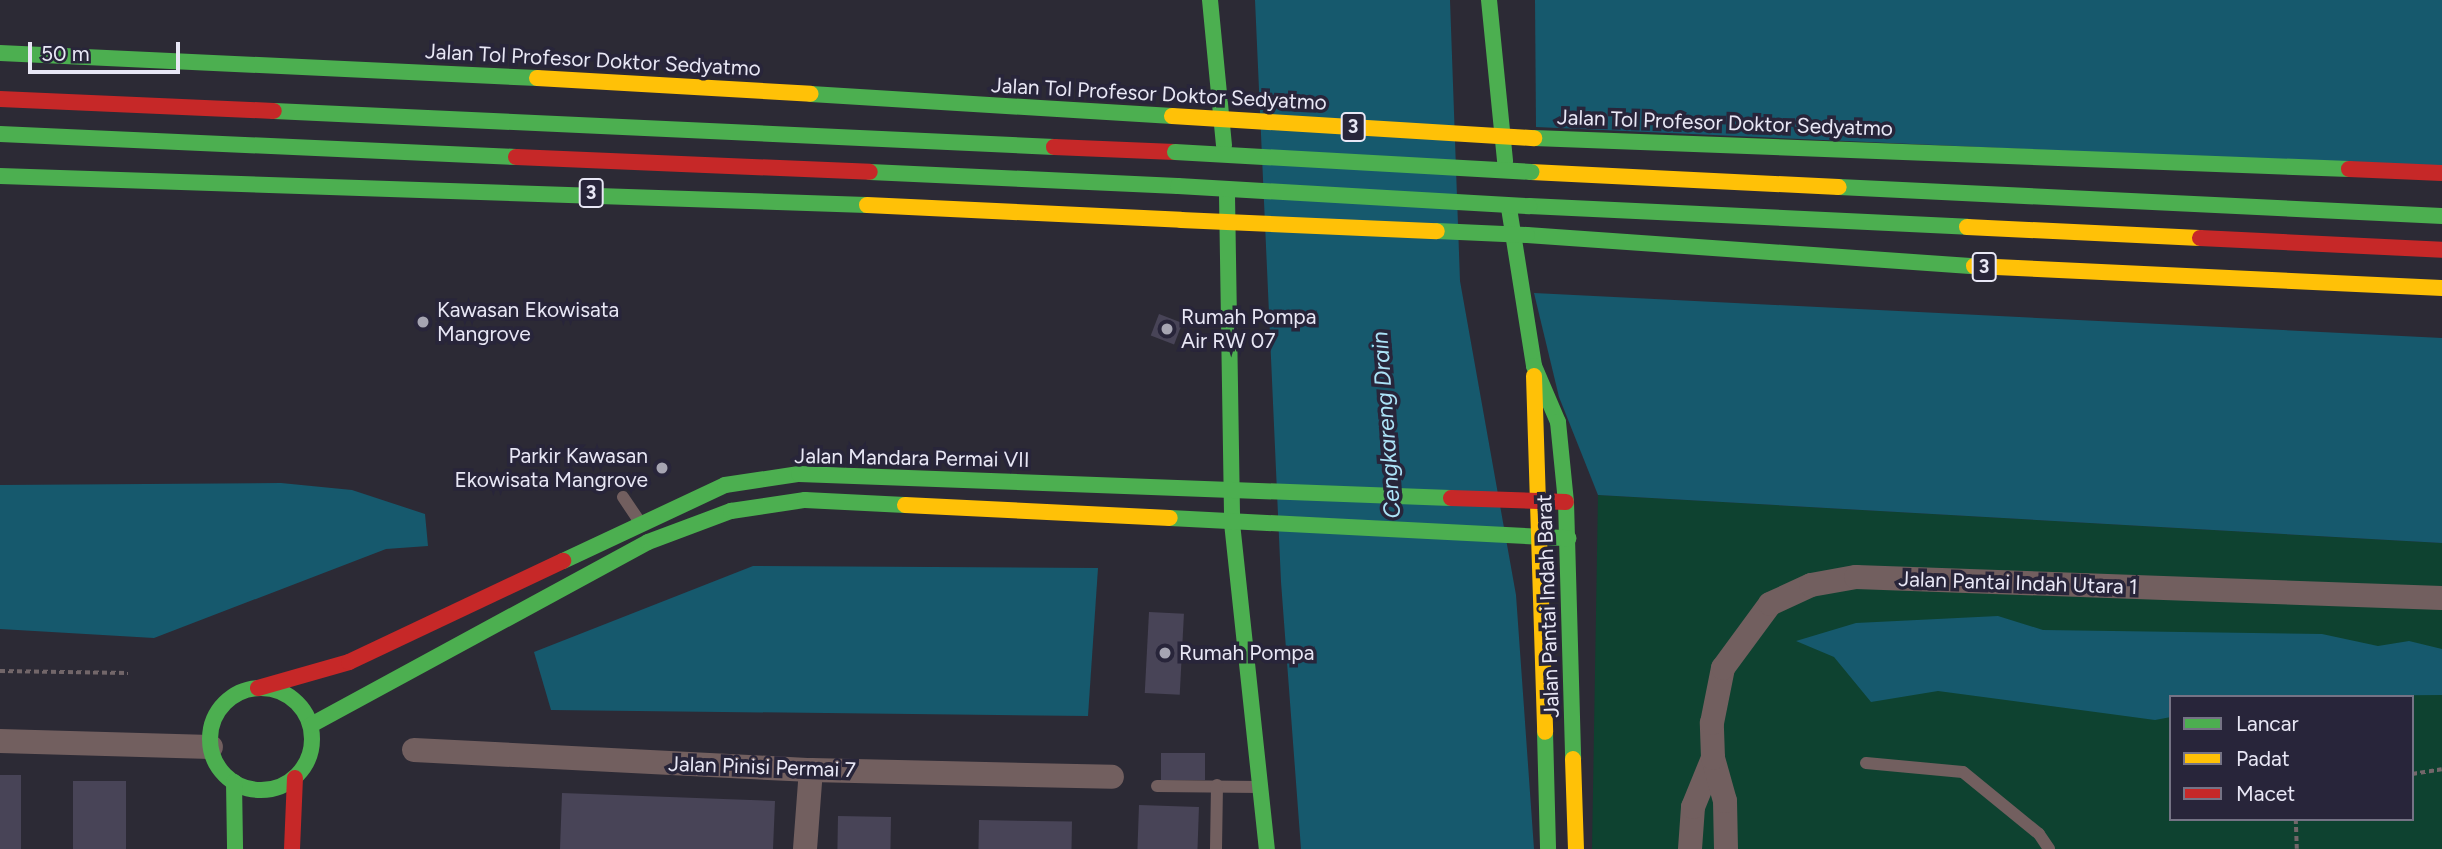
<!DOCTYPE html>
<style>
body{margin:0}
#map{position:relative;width:2442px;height:849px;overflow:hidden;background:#2c2a35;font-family:Figtree,sans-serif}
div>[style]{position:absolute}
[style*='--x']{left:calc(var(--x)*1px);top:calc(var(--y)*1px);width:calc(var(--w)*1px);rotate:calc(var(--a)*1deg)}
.green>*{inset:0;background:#0e4230}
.water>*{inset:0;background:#16596d}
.building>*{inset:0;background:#484457;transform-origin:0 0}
.path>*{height:3.5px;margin-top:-1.75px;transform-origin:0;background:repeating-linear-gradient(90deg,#726669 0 5px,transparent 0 8.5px)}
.lane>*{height:12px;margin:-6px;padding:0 6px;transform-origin:6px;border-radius:6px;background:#725f5f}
.street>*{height:24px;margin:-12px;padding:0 12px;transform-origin:12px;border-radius:12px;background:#725f5f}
.fast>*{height:16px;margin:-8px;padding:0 8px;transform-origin:8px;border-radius:8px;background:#4caf50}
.fast>.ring{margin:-8px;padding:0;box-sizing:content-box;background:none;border:16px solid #4caf50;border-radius:50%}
.slow>*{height:16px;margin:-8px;padding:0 8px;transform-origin:8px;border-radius:8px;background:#ffc107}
.jam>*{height:16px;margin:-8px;padding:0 8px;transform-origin:8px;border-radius:8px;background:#c62828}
.fast-bridge>*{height:16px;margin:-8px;padding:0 8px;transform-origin:8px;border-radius:8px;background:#4caf50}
.slow-bridge>*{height:16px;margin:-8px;padding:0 8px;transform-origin:8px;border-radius:8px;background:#ffc107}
.dots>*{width:19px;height:19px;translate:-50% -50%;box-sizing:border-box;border:4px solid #28253a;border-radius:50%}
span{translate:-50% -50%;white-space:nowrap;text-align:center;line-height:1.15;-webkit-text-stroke:7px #28253a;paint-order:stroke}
.shield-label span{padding:2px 5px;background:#28253a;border:2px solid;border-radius:5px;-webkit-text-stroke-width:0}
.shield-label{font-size:19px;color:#e8e7f5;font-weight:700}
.street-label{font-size:21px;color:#e8e7f5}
.poi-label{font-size:21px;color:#e8e7f5}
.left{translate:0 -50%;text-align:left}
.right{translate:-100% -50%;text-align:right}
.water-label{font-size:23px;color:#ace3f7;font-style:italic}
.legend{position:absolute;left:2169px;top:695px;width:245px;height:126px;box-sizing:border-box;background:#28253a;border:2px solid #757385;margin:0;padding:9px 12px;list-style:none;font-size:21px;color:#e8e7f5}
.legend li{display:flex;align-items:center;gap:14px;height:35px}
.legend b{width:35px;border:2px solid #757385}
.scale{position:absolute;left:28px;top:42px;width:152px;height:32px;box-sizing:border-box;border:4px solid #e8e7f5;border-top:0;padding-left:9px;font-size:21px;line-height:24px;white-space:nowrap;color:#e8e7f5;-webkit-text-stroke:5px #28253a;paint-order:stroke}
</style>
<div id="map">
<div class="green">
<i style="clip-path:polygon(evenodd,1598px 495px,2442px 543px,2442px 849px,1592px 849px,1598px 495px,2171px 697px,2412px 697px,2412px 819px,2171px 819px,2171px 697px)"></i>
</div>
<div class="water">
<i style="clip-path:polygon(1255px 0,1450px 0,1460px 281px,1516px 595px,1534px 849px,1301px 849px,1281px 582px)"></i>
<i style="clip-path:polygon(1535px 0,2442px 0,2442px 168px,1536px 127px)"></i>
<i style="clip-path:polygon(1534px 293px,2442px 338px,2442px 543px,1598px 495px,1559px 397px)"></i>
<i style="clip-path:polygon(281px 483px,352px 490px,425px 514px,428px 546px,386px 549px,154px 638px,0 629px,0 485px)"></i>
<i style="clip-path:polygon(753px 566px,1098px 568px,1088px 716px,551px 710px,534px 652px)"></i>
<i style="clip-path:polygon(1998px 616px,2043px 630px,2322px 634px,2378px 646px,2409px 641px,2442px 649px,2442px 695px,2171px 697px,2171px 717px,2155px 720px,1938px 691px,1871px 702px,1834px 657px,1796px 641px,1856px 623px)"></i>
</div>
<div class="building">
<i style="left:1159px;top:314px;width:25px;height:23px;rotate:21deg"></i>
<i style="left:1149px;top:612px;width:35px;height:81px;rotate:3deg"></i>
<i style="left:1161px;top:753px;width:44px;height:27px"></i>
<i style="left:0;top:775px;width:21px;height:74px"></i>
<i style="left:73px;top:781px;width:53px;height:68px"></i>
<i style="clip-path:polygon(562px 793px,775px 801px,773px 849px,560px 849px)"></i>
<i style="left:1139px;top:805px;width:60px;height:44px;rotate:2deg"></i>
<i style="left:838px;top:816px;width:53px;height:33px;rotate:1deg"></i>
<i style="left:979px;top:820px;width:93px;height:29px;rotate:1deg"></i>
</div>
<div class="path">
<i style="--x:0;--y:671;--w:128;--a:0.9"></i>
<i style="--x:2412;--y:774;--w:30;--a:-9"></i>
<i style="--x:2296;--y:819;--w:30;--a:88"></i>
</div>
<div class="lane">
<i style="--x:623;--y:497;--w:29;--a:56"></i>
<i style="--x:1866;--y:763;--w:97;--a:5.3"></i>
<i style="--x:1963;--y:772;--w:98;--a:39.2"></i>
<i style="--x:2039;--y:834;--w:18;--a:56"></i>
<i style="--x:1157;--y:786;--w:102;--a:0.6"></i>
<i style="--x:1216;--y:849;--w:64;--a:-89.1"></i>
</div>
<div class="street">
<i style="--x:0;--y:741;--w:211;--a:1.6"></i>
<i style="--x:414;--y:750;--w:398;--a:2.9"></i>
<i style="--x:811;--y:770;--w:301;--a:1.3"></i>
<i style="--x:805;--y:849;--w:79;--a:-85.7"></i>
<i style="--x:1690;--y:849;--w:42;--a:-85.9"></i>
<i style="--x:1693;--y:807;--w:53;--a:-67.8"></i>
<i style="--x:1726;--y:849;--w:48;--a:-91.2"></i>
<i style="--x:1725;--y:801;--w:45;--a:-105.6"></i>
<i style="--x:1713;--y:758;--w:35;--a:-92"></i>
<i style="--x:1712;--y:723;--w:56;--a:-78.7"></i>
<i style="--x:1723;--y:668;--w:79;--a:-53.7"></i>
<i style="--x:1770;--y:604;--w:45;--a:-24.9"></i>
<i style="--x:1811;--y:585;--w:46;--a:-10.1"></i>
<i style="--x:1856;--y:577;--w:586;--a:2.05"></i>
</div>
<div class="fast">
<i style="--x:1210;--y:0;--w:146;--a:84.5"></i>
<i style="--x:1489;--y:0;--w:162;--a:84.3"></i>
<i style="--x:0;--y:53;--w:538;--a:2.67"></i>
<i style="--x:811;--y:94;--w:362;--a:3.5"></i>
<i style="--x:274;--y:111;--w:781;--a:2.64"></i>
<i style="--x:0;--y:134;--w:517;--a:2.55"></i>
<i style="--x:1534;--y:138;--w:816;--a:2.18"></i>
<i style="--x:870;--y:172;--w:308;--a:2.6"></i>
<i style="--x:0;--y:176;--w:867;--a:1.92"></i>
<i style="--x:1839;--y:187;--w:604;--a:2.75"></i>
<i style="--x:1227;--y:195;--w:328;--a:89.1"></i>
<i style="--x:1232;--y:523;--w:328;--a:83.9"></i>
<i style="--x:1529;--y:206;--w:439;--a:2.7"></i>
<i style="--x:1509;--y:208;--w:160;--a:81"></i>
<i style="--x:1534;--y:366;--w:61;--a:66.8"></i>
<i style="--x:1558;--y:422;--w:80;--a:84.3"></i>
<i style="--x:1566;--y:502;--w:257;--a:88.4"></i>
<i style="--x:1527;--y:235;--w:448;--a:4"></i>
<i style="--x:1170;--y:518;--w:399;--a:2.9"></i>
<i style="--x:563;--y:561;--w:179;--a:-25.1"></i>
<i style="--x:725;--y:485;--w:75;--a:-8.5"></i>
<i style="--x:799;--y:474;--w:652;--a:2.11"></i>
<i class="ring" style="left:210px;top:688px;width:86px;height:86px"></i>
<i style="--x:311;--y:725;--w:383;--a:-28.5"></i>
<i style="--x:648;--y:542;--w:89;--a:-20.5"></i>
<i style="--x:731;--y:511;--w:75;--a:-8.5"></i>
<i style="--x:805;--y:500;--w:100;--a:2.9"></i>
<i style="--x:1545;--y:732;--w:117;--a:88.5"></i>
<i style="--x:234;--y:782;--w:67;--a:89.1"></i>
</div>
<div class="slow">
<i style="--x:537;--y:78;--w:274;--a:3.3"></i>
<i style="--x:1531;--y:172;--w:308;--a:2.8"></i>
<i style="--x:867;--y:205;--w:314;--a:2.7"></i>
<i style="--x:1967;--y:227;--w:233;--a:2.7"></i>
<i style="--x:1974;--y:266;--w:469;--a:2.7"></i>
<i style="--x:1534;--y:376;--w:356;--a:88.2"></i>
<i style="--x:905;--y:505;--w:265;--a:2.8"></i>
<i style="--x:1573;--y:759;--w:90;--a:88.1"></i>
</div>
<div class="jam">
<i style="--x:0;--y:99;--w:274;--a:2.5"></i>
<i style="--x:1054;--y:147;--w:121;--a:2.4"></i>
<i style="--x:516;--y:157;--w:354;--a:2.4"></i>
<i style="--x:2349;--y:169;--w:93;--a:2.5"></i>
<i style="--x:2200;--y:238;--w:242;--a:2.8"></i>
<i style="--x:1451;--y:498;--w:115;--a:2"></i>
<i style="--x:258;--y:688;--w:95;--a:-15.9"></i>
<i style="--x:349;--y:662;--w:237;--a:-25.3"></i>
<i style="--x:292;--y:849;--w:71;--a:-87.6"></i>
</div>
<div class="fast-bridge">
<i style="--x:1175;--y:152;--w:357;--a:3.2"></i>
<i style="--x:1178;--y:186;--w:352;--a:3.3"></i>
<i style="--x:1437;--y:231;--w:90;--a:2.5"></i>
</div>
<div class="slow-bridge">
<i style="--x:1172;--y:116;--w:363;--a:3.5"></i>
<i style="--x:1181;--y:220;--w:256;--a:2.5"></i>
</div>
<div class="dots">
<i style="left:423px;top:322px;background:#a6a5b2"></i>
<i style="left:1167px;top:329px;background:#a6a5b2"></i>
<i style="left:662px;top:468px;background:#a6a5b2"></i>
<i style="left:1165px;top:653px;background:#a6a5b2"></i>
</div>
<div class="shield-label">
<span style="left:1353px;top:127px">3</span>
<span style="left:591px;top:193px">3</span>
<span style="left:1984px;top:267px">3</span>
</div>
<div class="street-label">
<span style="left:593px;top:60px;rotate:3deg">Jalan Tol Profesor Doktor Sedyatmo</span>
<span style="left:1159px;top:94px;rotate:3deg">Jalan Tol Profesor Doktor Sedyatmo</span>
<span style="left:1725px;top:123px;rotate:2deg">Jalan Tol Profesor Doktor Sedyatmo</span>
<span style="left:912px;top:458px;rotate:1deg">Jalan Mandara Permai VII</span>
<span style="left:2018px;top:583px;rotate:2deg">Jalan Pantai Indah Utara 1</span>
<span style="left:1548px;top:606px;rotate:-92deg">Jalan Pantai Indah Barat</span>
<span style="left:762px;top:767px;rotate:2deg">Jalan Pinisi Permai 7</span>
</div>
<div class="poi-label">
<span class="left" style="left:437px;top:322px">Kawasan Ekowisata<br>Mangrove</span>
<span class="left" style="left:1181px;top:329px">Rumah Pompa<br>Air RW 07</span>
<span class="right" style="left:648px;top:468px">Parkir Kawasan<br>Ekowisata Mangrove</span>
<span class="left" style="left:1179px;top:653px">Rumah Pompa</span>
</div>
<div class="water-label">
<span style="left:1386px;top:425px;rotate:-94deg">Cengkareng Drain</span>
</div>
<ul class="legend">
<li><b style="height:9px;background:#4caf50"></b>Lancar</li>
<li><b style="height:9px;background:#ffc107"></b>Padat</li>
<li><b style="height:9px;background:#c62828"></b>Macet</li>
</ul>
<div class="scale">50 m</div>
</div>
